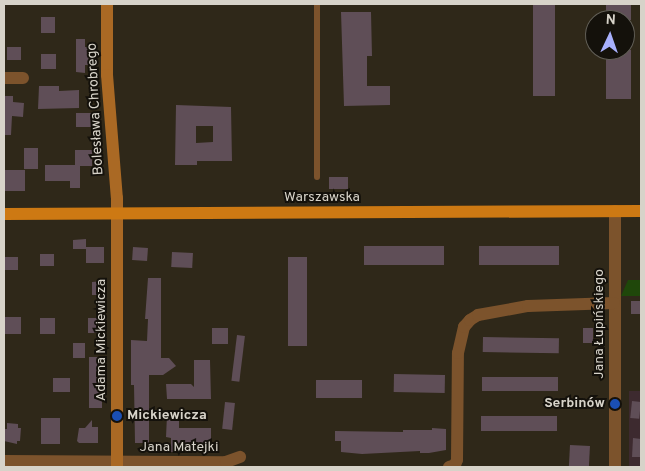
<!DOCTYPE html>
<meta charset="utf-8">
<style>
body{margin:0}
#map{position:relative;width:645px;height:471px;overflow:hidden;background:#2f2819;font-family:Overpass,sans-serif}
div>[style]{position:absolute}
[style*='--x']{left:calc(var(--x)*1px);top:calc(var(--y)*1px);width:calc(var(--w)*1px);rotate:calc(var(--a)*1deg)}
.industrial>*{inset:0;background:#3d2a2f;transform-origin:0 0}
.green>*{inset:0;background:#1f470a}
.building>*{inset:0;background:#5f4e57;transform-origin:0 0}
.lane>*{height:6px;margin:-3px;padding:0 3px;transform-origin:3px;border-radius:3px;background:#7c532c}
.street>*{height:12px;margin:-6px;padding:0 6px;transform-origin:6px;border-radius:6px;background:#7c532c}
.secondary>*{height:12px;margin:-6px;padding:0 6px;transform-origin:6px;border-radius:6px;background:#aa6924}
.primary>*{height:12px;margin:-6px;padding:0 6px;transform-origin:6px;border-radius:6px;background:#cd7913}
.dots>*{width:14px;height:14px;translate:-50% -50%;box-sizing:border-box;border:2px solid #14110b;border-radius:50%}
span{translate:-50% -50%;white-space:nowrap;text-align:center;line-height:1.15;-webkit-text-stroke:4px #14110b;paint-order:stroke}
.street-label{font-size:14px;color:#d7d3c9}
.poi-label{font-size:14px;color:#d7d3c9;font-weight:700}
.right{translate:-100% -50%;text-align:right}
.left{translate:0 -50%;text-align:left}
.frame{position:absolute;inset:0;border:5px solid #d7d3c9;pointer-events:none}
.north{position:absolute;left:585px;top:10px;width:50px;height:50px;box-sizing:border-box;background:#14110b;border:1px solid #625f57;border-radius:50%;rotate:3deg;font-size:14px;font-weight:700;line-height:20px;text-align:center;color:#d7d3c9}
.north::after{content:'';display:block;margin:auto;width:18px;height:22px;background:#a8b0fc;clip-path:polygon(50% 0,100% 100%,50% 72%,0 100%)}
</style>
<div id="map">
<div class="industrial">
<i style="left:629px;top:391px;width:12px;height:76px"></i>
</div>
<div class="green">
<i style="clip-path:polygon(628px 280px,641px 280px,641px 296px,621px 296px)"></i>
</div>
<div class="building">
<i style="left:533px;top:4px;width:22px;height:92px"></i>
<i style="left:606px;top:4px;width:25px;height:16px"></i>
<i style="clip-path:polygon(341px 12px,371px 12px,372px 56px,367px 56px,367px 86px,390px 86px,390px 105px,344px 106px)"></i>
<i style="left:41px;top:17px;width:14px;height:16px"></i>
<i style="clip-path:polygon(76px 39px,85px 39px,85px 47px,91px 47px,91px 65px,85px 65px,85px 73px,76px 72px)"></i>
<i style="left:7px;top:47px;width:14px;height:13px"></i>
<i style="left:606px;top:50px;width:25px;height:49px"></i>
<i style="left:41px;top:54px;width:15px;height:15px"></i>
<i style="clip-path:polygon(39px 86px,59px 86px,59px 91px,79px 90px,79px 108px,38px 109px)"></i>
<i style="clip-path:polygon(4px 96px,13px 96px,13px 102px,24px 103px,23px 117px,12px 116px,11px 135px,4px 135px)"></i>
<i style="clip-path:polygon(evenodd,176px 105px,231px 107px,232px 161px,197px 161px,197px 165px,175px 165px,176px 105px,196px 126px,213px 126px,213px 142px,196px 143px,196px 126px)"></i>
<i style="left:76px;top:113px;width:16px;height:14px"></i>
<i style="left:24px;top:148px;width:14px;height:21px"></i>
<i style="clip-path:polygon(75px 150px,92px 150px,92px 166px,80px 166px,80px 188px,70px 188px,70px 181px,45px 181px,45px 165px,75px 165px)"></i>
<i style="left:4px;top:170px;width:21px;height:21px"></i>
<i style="left:329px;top:177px;width:19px;height:12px"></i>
<i style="clip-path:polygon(86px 239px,86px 247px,104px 247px,104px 263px,86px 263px,86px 249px,73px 249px,73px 240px)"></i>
<i style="left:444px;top:246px;width:19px;height:80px;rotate:90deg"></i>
<i style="left:479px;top:246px;width:80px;height:19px"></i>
<i style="left:133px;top:247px;width:15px;height:13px;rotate:4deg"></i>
<i style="left:172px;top:252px;width:21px;height:15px;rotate:3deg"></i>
<i style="left:54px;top:254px;width:12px;height:14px;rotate:90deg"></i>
<i style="left:4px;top:257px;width:14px;height:13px"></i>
<i style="left:288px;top:257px;width:19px;height:89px"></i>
<i style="clip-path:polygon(148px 278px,161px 278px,161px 358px,169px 358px,176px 366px,163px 375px,149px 375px,149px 443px,135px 443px,134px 385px,131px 385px,131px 340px,147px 341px,148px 319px,145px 319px)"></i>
<i style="clip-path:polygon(104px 281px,105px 295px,92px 295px,92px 282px)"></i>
<i style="left:631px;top:301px;width:10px;height:13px"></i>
<i style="left:4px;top:317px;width:17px;height:17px"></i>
<i style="left:40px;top:318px;width:15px;height:16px"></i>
<i style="left:88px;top:318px;width:13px;height:15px"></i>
<i style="left:212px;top:328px;width:16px;height:16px"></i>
<i style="left:583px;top:328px;width:10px;height:15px"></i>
<i style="left:237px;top:335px;width:8px;height:46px;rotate:7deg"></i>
<i style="left:483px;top:337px;width:76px;height:15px;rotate:1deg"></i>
<i style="left:73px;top:343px;width:12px;height:15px"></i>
<i style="left:89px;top:357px;width:13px;height:51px"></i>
<i style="clip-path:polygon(194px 360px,210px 360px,211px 399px,167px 399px,166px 384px,191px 384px,194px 387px)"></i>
<i style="left:394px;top:374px;width:51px;height:18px;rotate:1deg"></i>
<i style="left:482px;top:377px;width:76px;height:14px"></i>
<i style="left:53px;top:378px;width:17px;height:14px"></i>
<i style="left:316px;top:380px;width:46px;height:18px"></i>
<i style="left:632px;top:401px;width:9px;height:17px;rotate:6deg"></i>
<i style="left:225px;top:402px;width:10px;height:27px;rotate:6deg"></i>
<i style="clip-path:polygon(167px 415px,179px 415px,179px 428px,211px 428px,211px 443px,179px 443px,180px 452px,171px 452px,171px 438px,166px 437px)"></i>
<i style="left:481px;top:416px;width:76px;height:15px"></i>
<i style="left:41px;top:418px;width:19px;height:26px"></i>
<i style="clip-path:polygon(92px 420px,92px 427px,98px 427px,98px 443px,79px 443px,77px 441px,79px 428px,85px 428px)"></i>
<i style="clip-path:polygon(7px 423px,18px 424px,18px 428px,21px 428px,20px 441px,17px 441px,17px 444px,4px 441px,4px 429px,7px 429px)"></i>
<i style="clip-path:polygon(432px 428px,446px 429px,446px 450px,429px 453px,420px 453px,420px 451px,362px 454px,341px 452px,341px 441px,335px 441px,335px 431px,403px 432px,403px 430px,432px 430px)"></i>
<i style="clip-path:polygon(633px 438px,641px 439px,641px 457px,632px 457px)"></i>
<i style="left:570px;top:445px;width:20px;height:22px;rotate:3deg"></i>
</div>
<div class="lane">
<i style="--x:317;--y:4;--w:173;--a:90"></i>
</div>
<div class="street">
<i style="--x:4;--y:78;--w:19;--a:0"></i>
<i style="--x:615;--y:211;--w:256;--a:90"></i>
<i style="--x:4;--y:461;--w:222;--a:0.3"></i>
<i style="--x:226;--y:462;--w:15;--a:-20"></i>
<i style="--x:449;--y:467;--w:6;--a:-18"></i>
<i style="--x:455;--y:465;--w:5;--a:-68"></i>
<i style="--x:457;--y:460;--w:107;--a:-89.5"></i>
<i style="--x:458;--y:353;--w:27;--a:-77"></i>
<i style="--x:464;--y:327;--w:9;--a:-49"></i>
<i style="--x:470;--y:320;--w:9;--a:-32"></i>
<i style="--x:478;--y:315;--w:51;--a:-10.2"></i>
<i style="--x:528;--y:306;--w:86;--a:-2"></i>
</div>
<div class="secondary">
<i style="--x:107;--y:4;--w:71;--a:90"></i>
<i style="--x:107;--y:75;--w:123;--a:85.4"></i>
<i style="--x:117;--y:198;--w:269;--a:90"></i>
</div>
<div class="primary">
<i style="--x:4;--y:214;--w:637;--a:-0.27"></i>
</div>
<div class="dots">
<i style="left:615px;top:404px;background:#1a4fb4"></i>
<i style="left:117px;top:416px;background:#1a4fb4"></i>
</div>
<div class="street-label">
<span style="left:96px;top:109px;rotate:-93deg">Bolesława Chrobrego</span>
<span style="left:322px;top:198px">Warszawska</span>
<span style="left:600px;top:324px;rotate:-90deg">Jana Łupińskiego</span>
<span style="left:102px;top:340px;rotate:-90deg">Adama Mickiewicza</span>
<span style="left:179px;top:448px">Jana Matejki</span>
</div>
<div class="poi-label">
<span class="right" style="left:605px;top:404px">Serbinów</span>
<span class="left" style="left:127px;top:416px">Mickiewicza</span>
</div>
<div class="frame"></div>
<div class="north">N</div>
</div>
